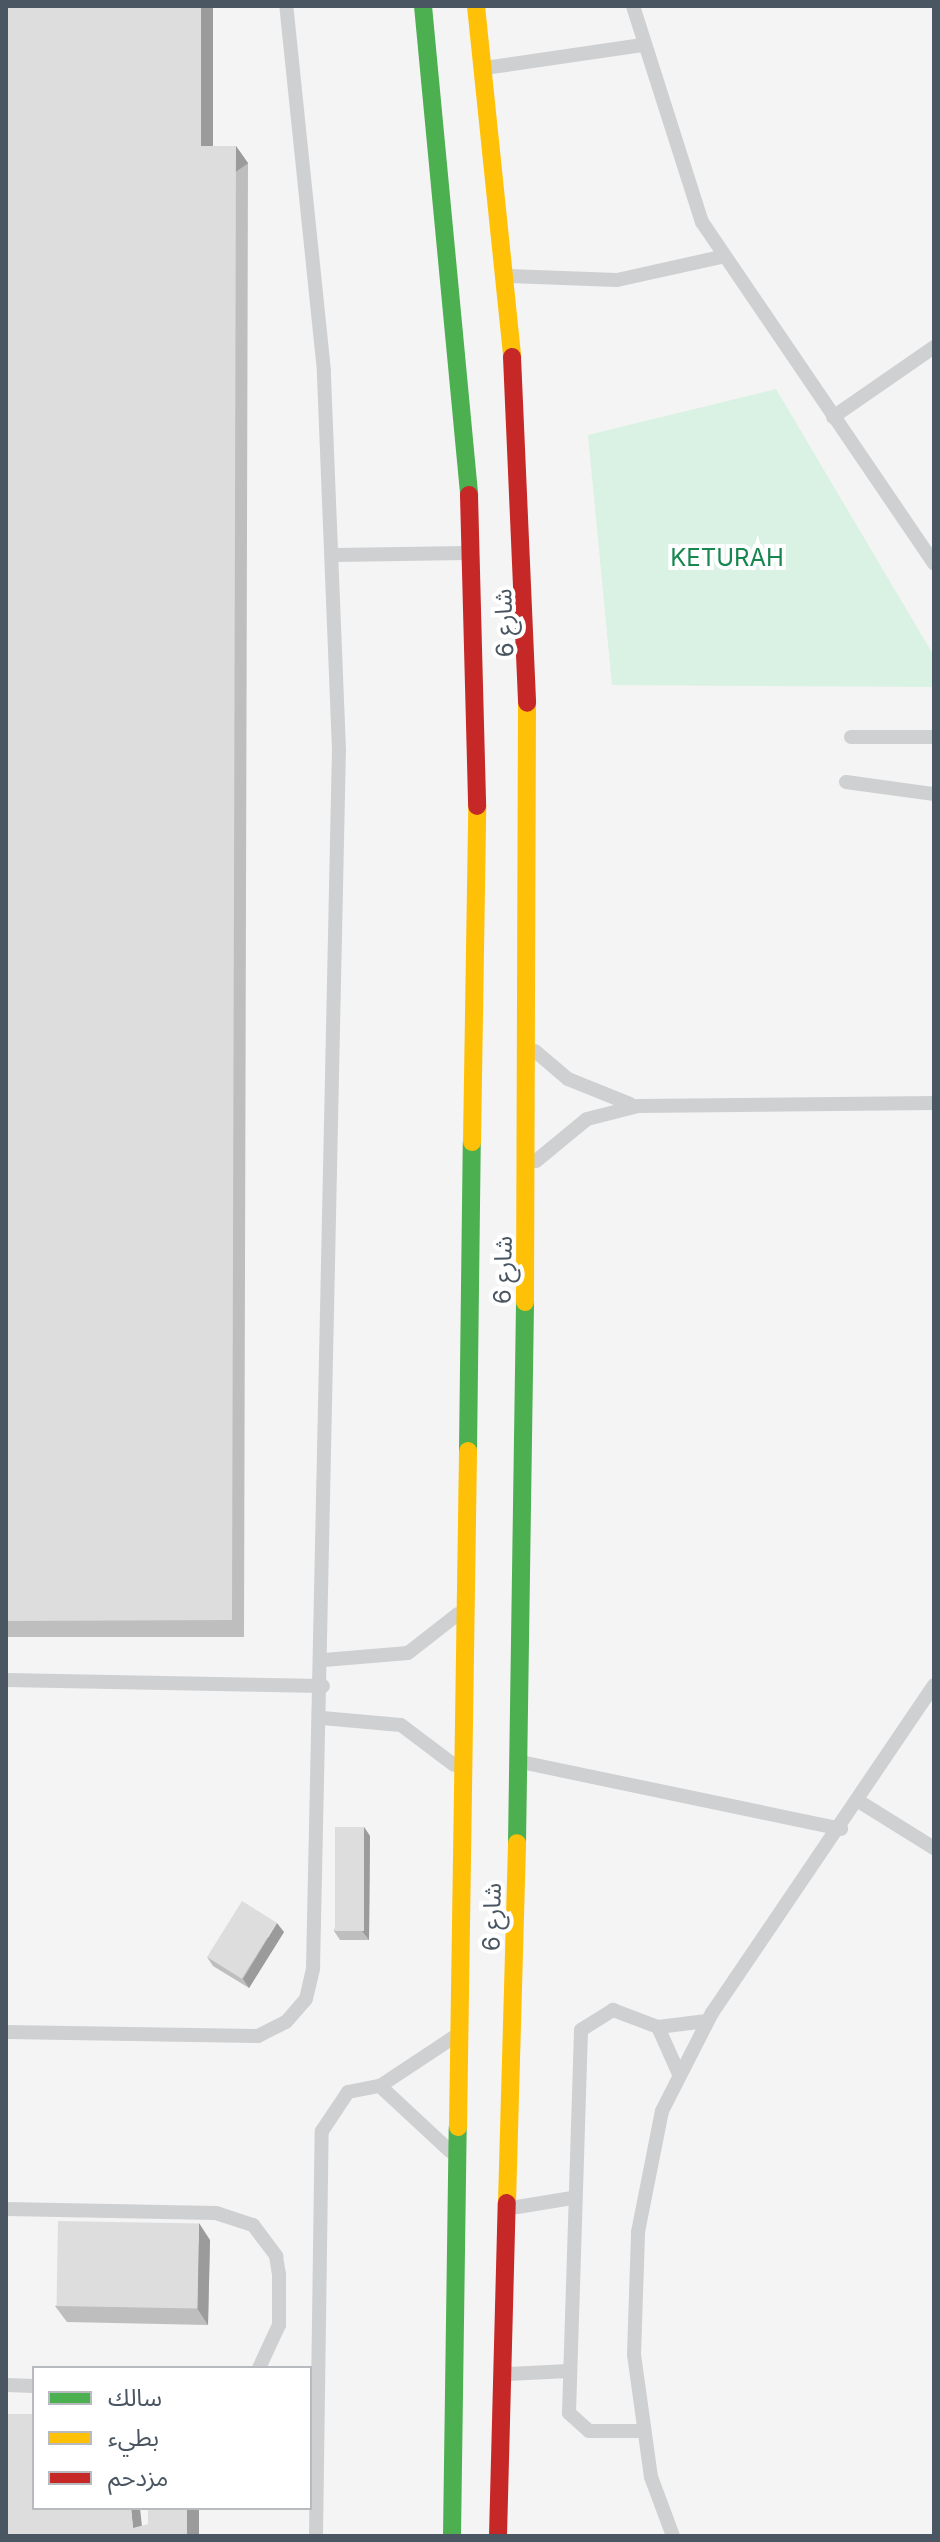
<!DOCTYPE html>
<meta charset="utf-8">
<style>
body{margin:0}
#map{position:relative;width:940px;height:2542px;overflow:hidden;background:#f4f4f4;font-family:Inter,"Noto Sans Arabic",sans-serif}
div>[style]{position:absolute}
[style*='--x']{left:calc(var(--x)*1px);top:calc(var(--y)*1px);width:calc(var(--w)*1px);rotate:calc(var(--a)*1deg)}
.green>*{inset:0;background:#d9f2e3}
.lane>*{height:14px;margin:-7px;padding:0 7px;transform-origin:7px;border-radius:7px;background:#ced0d2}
.fast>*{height:18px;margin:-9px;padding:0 9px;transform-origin:9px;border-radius:9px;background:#4caf50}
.slow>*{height:18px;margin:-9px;padding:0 9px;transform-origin:9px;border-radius:9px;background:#ffc107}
.jam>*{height:18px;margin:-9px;padding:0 9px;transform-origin:9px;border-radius:9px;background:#c62828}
.wall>*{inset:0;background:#bebebf}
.shaded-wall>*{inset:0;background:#9b9b9b;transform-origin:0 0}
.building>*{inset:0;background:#ddddde;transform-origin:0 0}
span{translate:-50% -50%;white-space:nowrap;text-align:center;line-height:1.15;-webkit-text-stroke:8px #fff;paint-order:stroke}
.park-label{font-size:24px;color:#17864f}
.street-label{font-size:24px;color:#4a5661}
.frame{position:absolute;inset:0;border:8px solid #4a5661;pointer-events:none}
.legend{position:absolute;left:32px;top:2366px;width:280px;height:144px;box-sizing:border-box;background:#fff;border:2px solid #b7bbc0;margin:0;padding:10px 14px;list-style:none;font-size:24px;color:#4a5661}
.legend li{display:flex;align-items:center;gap:16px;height:40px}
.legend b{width:40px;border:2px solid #b7bbc0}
</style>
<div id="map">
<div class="green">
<i style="clip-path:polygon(776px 389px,934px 656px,934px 687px,612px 685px,588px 435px)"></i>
</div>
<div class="lane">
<i style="--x:633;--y:6;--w:227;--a:72.3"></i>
<i style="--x:702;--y:222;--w:413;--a:55.8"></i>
<i style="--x:485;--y:68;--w:159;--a:-8.3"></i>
<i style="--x:509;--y:276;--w:108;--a:2.1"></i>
<i style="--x:617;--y:280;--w:107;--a:-12.5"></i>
<i style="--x:833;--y:417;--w:123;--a:-34.7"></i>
<i style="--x:335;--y:555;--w:132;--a:-0.9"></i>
<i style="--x:851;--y:737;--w:83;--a:0"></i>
<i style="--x:846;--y:782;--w:89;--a:7.8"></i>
<i style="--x:535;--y:1051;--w:43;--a:40.3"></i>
<i style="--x:568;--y:1079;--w:67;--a:22"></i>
<i style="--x:536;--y:1161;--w:66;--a:-39.5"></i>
<i style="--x:587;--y:1119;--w:53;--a:-14.3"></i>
<i style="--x:638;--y:1106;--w:296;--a:-0.6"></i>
<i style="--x:324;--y:1660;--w:84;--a:-4.8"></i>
<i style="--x:408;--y:1653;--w:63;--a:-38"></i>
<i style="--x:6;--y:1680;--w:317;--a:1.1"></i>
<i style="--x:322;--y:1718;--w:79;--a:5.1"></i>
<i style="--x:401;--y:1725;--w:66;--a:37"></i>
<i style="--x:521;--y:1762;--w:327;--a:11.8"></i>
<i style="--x:860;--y:1802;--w:87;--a:31.9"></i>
<i style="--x:658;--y:2027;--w:51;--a:65.9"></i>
<i style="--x:6;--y:2032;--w:252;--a:0.9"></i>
<i style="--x:258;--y:2036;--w:31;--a:-27"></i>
<i style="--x:286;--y:2022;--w:30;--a:-49"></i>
<i style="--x:306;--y:1999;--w:32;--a:-77"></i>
<i style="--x:313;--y:1968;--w:1218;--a:-88.78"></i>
<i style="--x:339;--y:750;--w:379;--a:-92.3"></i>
<i style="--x:324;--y:371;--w:367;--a:-95.9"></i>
<i style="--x:380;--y:2086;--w:96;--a:42.9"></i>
<i style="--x:511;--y:2208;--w:62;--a:-9.3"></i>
<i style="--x:6;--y:2209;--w:210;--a:1.1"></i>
<i style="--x:216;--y:2213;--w:39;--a:18"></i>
<i style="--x:253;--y:2225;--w:39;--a:53"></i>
<i style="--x:276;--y:2256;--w:18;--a:81"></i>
<i style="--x:279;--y:2274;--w:51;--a:90"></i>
<i style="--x:279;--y:2325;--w:47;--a:114.9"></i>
<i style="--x:506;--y:2374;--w:63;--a:-2.7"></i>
<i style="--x:6;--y:2385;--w:28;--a:2"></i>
<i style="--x:641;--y:2431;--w:52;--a:180"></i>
<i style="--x:589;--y:2431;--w:27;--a:-138"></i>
<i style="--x:569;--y:2413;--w:383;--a:-88.2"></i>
<i style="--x:581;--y:2030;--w:38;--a:-32"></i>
<i style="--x:613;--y:2010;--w:48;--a:20.7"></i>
<i style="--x:658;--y:2027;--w:49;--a:-7"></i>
<i style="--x:316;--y:2536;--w:405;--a:-89.2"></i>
<i style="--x:322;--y:2131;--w:47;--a:-56.3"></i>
<i style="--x:348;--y:2092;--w:33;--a:-11"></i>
<i style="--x:380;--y:2086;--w:89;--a:-33.5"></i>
<i style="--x:673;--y:2536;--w:63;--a:-110.4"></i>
<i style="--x:651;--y:2477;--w:123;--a:-97.9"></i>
<i style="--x:634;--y:2355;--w:123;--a:-88.1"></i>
<i style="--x:638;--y:2232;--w:123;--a:-78.8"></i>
<i style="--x:662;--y:2111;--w:110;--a:-63"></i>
<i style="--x:712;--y:2013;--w:396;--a:-55.9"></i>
</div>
<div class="fast">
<i style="--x:423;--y:6;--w:491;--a:84.6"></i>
<i style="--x:468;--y:1451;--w:309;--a:-89.3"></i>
<i style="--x:517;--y:1843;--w:541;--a:-89.15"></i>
<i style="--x:452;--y:2536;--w:409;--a:-89.2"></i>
</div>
<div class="slow">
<i style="--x:476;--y:6;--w:353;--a:84.1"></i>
<i style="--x:472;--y:1142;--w:336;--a:-89.1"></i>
<i style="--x:525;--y:1302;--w:599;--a:-89.81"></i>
<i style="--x:458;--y:2127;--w:676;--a:-89.15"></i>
<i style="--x:507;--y:2203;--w:360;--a:-88.4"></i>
</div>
<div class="jam">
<i style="--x:512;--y:357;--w:346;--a:87.5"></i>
<i style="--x:469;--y:495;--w:311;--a:88.5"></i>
<i style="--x:498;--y:2536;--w:333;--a:-88.5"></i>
</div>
<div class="wall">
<i style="clip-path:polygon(6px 6px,213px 6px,213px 146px,236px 146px,248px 163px,244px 1637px,6px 1637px)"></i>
<i style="clip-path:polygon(364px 1827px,370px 1836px,369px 1940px,340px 1940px,334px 1931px)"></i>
<i style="clip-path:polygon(284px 1932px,249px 1988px,213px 1966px,207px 1957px)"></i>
<i style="clip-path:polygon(210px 2240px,208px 2325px,67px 2322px,55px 2306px)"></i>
</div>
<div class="shaded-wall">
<i style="left:201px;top:6px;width:12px;height:140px"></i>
<i style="left:236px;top:146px;width:21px;height:1474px;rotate:55deg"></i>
<i style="clip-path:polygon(364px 1827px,370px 1836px,369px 1940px,362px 1931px)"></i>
<i style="clip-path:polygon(277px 1923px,284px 1932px,249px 1988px,243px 1979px)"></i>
<i style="clip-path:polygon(199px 2223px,210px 2240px,208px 2325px,197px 2308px)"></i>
<i style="clip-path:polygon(131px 2508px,140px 2508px,143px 2536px,133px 2528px)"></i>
<i style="left:187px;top:2508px;width:12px;height:27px"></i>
</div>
<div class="building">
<i style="clip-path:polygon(6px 6px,201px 6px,201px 146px,236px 146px,232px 1620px,6px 1621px)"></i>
<i style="left:335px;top:1827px;width:29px;height:104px"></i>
<i style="left:242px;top:1901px;width:41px;height:66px;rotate:32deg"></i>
<i style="left:58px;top:2221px;width:141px;height:85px;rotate:1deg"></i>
<i style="clip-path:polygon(6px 2414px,34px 2414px,34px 2508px,131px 2508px,133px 2528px,148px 2524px,148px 2508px,187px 2508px,187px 2535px,246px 2536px,6px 2536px)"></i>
</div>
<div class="park-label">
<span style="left:727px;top:558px">KETURAH</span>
</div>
<div class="street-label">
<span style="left:504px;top:623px;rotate:-92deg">شارع 6</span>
<span style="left:503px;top:1270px;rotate:-89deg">شارع 6</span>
<span style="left:492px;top:1917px;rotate:-89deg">شارع 6</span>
</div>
<div class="frame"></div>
<ul class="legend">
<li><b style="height:10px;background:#4caf50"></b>سالك</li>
<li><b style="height:10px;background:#ffc107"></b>بطيء</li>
<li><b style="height:10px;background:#c62828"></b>مزدحم</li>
</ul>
</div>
